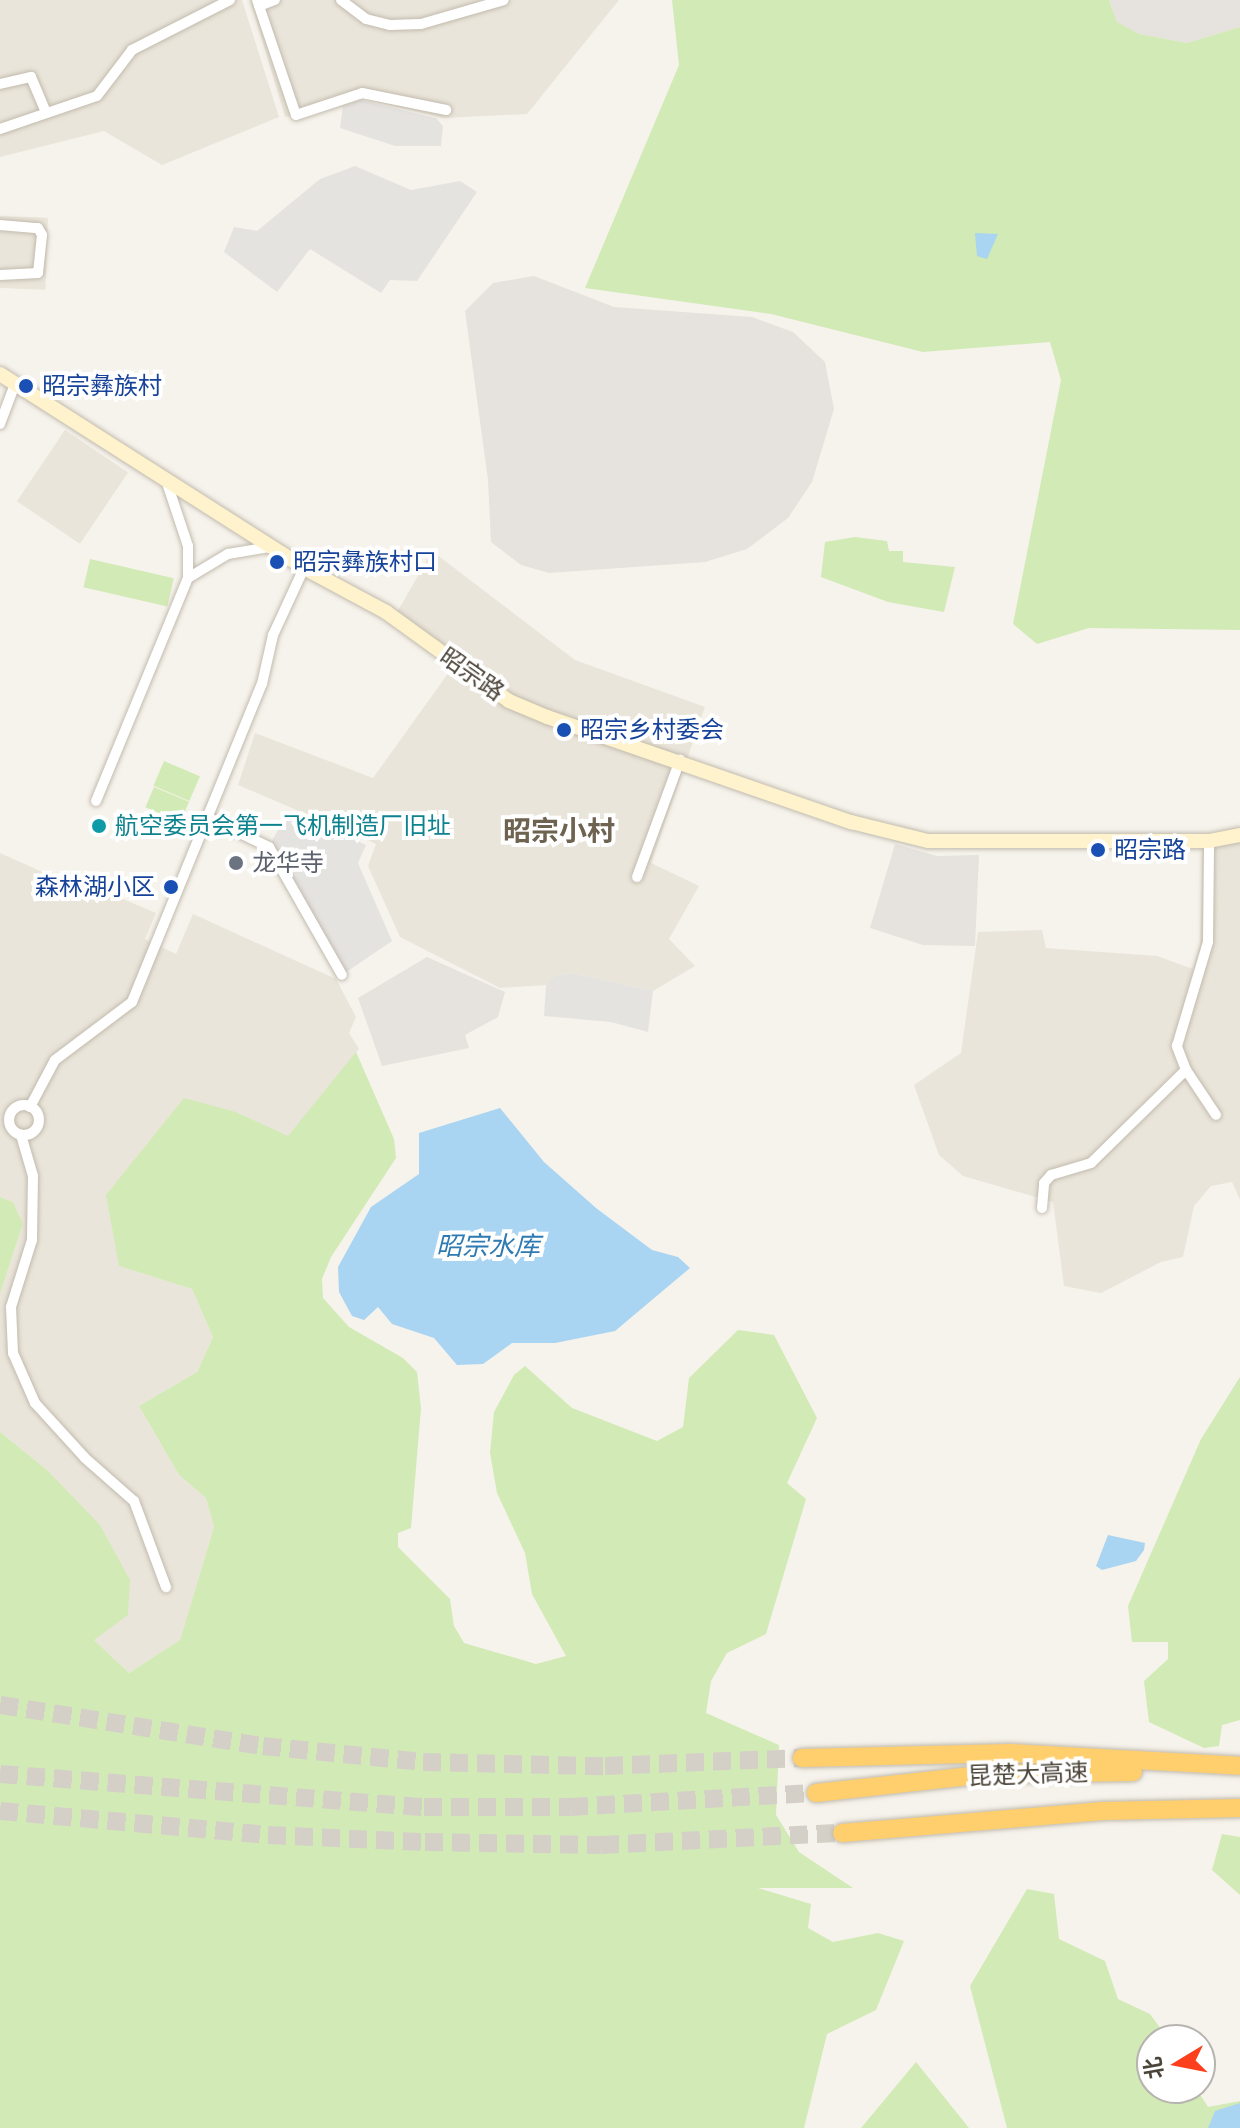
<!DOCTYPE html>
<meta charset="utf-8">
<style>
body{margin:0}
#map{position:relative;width:1240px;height:2128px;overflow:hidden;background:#f6f3ec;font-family:Montserrat,"Noto Sans SC",sans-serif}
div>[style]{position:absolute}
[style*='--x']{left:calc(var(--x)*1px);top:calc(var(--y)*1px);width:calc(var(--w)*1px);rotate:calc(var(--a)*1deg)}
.residential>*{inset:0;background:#eae5da;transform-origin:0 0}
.industrial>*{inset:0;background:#e6e2dd}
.green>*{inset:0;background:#d2eab5;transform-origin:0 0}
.parking>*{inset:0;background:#e5e3e0}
.water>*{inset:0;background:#a9d4f2}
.highway-tunnel>*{height:18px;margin-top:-9px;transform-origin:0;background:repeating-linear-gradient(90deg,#d4d0c8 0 18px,transparent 0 27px)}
.roads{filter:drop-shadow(0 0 2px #c2bbae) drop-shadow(0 0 2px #c2bbae)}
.street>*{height:10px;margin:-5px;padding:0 5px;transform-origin:5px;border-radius:5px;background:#fff}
.street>.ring{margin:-5px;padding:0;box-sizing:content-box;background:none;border:10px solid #fff;border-radius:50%}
.secondary>*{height:14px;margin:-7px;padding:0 7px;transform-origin:7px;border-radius:7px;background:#fff3cd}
.highway>*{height:18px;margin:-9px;padding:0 9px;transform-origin:9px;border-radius:9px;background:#ffcf6e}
.dots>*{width:22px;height:22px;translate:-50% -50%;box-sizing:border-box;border:4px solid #fff;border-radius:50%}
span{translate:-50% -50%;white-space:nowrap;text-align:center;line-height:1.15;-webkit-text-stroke:8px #fff;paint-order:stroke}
.transit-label{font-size:24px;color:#164399}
.left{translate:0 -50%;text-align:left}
.right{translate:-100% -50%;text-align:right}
.street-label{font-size:24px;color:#4b4439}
.culture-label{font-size:24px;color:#0d838f}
.worship-label{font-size:24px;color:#5b616d}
.water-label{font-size:26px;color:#2e7ab2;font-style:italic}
.quarter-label{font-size:28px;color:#6e6250;font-weight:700}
.north{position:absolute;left:1136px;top:2024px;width:80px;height:80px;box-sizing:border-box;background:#fff;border:2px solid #b7b4b0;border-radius:50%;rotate:260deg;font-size:22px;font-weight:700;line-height:32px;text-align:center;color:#4b4439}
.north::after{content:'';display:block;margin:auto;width:28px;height:36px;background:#fc3f1d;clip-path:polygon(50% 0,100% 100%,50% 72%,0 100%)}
</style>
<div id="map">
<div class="residential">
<i style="clip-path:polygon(0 0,242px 0,279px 117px,162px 165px,104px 131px,0 157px)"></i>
<i style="clip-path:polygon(250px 0,619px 0,527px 114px,443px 118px,353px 96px,285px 117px)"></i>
<i style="left:0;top:216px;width:48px;height:72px;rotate:2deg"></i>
<i style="left:65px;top:430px;width:76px;height:86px;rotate:34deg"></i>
<i style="clip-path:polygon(432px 551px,575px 660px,705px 707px,651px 863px,699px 886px,669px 939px,695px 966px,653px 991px,572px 973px,554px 976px,546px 985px,500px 988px,400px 937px,368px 866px,376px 844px,238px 785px,255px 733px,373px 778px,457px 661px,395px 616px)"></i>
<i style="clip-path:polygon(1240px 827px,1240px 1200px,1232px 1182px,1211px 1186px,1194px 1206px,1183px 1257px,1161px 1262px,1101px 1293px,1064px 1286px,1053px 1202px,963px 1176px,939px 1155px,914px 1085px,961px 1053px,978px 932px,1042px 930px,1046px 948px,1157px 956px,1193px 969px,1200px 945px,1203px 835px)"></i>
<i style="clip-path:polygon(0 853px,76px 887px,92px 886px,156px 913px,145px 939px,176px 954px,193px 914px,336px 979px,356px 1017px,349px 1033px,359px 1049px,288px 1137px,236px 1112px,119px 1266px,192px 1289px,213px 1337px,197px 1372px,139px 1406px,179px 1475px,206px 1498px,214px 1527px,180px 1640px,129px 1673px,94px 1640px,47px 1470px,0 1432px,0 1294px,23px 1224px,13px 1202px,0 1197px)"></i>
</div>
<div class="industrial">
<i style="clip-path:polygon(1109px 0,1240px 0,1240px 27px,1187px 43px,1138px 34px,1117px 22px)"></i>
<i style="clip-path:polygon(534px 276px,614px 307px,752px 317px,793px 332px,825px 362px,834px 409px,812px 482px,788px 518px,747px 549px,705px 562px,549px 573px,521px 565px,491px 542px,488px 480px,465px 311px,493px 283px)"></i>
<i style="clip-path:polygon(895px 844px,937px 856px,979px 855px,975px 946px,923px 945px,870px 928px)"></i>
<i style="clip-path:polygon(427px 957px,505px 992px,498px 1017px,465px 1035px,469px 1048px,382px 1066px,358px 998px)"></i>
</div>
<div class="green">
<i style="clip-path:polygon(672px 0,1109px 0,1117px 22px,1139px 34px,1187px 43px,1240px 27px,1240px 630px,1089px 628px,1037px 644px,1013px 624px,1061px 380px,1050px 342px,923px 352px,771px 314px,585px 288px,679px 65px)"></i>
<i style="clip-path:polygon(855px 537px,887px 541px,889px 551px,903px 551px,903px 562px,955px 567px,944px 612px,888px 602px,821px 577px,825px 542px)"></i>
<i style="left:90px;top:559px;width:86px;height:29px;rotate:13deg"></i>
<i style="left:164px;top:761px;width:39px;height:27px;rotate:23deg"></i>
<i style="left:154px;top:787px;width:38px;height:22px;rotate:23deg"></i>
<i style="clip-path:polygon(356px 1052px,394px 1139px,396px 1158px,331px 1257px,322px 1279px,323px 1298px,349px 1327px,403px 1358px,417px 1372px,421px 1408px,411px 1528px,398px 1533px,398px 1547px,450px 1599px,454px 1626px,464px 1643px,536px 1664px,566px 1656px,532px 1594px,525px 1553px,497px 1493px,490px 1453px,494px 1412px,514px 1375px,525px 1366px,572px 1408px,657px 1441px,683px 1427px,689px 1378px,738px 1330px,774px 1335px,817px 1418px,787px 1483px,806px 1499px,766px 1634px,727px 1653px,711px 1681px,706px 1713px,779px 1745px,776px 1815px,799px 1852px,853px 1888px,758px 1888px,811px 1904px,808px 1928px,833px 1942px,878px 1933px,904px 1941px,876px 2010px,827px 2034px,804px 2128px,0 2128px,0 1432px,47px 1470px,100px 1525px,130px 1580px,128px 1615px,94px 1640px,129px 1673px,180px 1640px,214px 1527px,206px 1498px,179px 1475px,139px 1406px,197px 1372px,213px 1337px,192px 1289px,119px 1266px,106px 1195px,184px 1098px,236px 1112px,288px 1136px)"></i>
<i style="clip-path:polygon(0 1197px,13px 1202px,23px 1224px,0 1294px)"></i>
<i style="clip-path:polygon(1240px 1377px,1240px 1720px,1222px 1725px,1219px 1746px,1204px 1748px,1149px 1722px,1144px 1681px,1168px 1659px,1168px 1642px,1132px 1642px,1128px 1606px,1201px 1439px)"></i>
<i style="clip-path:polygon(1222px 1834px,1240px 1837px,1240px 1895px,1212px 1870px)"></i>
<i style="clip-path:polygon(1027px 1889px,1054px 1894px,1059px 1939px,1105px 1961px,1118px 1999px,1150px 2014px,1169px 2040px,1152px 2040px,1152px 2088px,1196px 2088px,1208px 2107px,1240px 2101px,1240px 2128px,1007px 2128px,970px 1986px)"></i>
<i style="clip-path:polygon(916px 2062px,969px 2128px,861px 2128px)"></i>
</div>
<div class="parking">
<i style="clip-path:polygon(360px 100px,436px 118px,443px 126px,441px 146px,395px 146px,340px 128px,343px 105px)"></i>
<i style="clip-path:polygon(355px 166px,411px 190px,460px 181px,477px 192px,417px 281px,390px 280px,381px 293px,310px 249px,277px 292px,224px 252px,234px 227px,257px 231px,320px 179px)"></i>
<i style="clip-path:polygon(284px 818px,310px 828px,315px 820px,366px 845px,358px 863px,392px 941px,342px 975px,269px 847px)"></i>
<i style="clip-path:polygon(572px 973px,653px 991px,648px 1032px,611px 1022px,544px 1016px,546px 985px,554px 976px)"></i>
</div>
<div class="water">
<i style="clip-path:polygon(975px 233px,998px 234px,987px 259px,977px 256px)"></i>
<i style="clip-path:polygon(500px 1108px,544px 1162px,596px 1208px,652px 1250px,678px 1257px,690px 1268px,615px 1331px,555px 1343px,512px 1343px,483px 1364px,457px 1365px,434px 1338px,392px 1324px,378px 1307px,364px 1320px,352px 1316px,339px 1292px,338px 1267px,371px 1207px,419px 1174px,419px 1133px)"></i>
<i style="clip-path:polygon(1108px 1535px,1145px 1543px,1144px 1550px,1136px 1561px,1102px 1570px,1096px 1566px)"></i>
<i style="clip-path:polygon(1240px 2103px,1240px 2128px,1208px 2128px,1215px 2111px)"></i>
</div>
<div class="highway-tunnel">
<i style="--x:0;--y:1705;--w:266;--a:8.9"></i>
<i style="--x:263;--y:1746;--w:161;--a:5.7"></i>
<i style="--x:423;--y:1762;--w:182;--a:1.3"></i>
<i style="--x:605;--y:1766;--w:197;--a:-2.3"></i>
<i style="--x:0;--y:1774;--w:425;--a:4.5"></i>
<i style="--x:424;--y:1807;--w:146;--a:0"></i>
<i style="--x:570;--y:1807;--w:246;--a:-3.3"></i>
<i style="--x:0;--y:1811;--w:269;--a:5.1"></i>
<i style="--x:268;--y:1835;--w:157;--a:2.6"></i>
<i style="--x:425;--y:1842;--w:176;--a:1"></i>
<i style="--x:601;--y:1845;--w:241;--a:-2.9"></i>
</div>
<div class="roads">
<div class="street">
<i style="--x:257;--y:0;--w:121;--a:71.3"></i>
<i style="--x:296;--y:115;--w:70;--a:-18.4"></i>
<i style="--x:362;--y:93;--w:86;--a:11.4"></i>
<i style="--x:341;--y:0;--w:31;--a:37"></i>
<i style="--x:366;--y:19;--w:25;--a:14"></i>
<i style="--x:390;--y:25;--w:31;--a:-2"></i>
<i style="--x:421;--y:24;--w:86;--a:-16.1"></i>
<i style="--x:259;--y:6;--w:17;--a:-21"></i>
<i style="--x:0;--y:84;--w:32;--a:-13"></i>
<i style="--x:31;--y:77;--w:39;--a:67"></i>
<i style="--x:0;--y:129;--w:102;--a:-18.8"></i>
<i style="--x:97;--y:96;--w:58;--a:-52.7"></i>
<i style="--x:132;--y:50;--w:110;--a:-27"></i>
<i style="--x:0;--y:225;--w:38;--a:5"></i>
<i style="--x:38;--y:228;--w:8;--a:60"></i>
<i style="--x:42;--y:235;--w:38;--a:96"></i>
<i style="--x:38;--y:273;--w:38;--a:177"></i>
<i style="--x:0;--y:424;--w:43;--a:-69.4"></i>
<i style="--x:166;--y:480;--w:70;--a:71.6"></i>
<i style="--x:188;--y:546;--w:32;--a:90"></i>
<i style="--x:188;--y:578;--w:47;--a:-31"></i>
<i style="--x:228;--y:554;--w:43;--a:-9.5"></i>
<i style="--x:96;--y:801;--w:241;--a:-67.6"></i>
<i style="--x:209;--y:818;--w:67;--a:25.8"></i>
<i style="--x:269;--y:847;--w:147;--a:60.3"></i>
<i style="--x:637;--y:877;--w:125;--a:-69.8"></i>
<i style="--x:1186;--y:1070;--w:54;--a:56.3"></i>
<i class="ring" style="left:9px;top:1105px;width:20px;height:20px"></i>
<i style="--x:30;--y:1107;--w:53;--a:-62"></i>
<i style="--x:55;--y:1060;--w:96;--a:-37"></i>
<i style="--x:132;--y:1002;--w:344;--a:-67.8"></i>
<i style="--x:262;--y:684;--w:50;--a:-77.3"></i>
<i style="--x:273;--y:635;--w:74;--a:-65.2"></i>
<i style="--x:21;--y:1135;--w:43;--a:73.7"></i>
<i style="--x:33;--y:1176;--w:64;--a:90.9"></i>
<i style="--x:32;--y:1240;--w:70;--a:107.4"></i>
<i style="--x:11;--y:1307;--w:46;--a:87.5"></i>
<i style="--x:13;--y:1353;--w:55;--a:66.3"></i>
<i style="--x:35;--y:1403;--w:74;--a:47.7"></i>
<i style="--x:85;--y:1458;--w:65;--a:41.3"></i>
<i style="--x:134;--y:1501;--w:92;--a:69.6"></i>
<i style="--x:1042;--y:1208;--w:25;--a:-85"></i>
<i style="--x:1044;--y:1183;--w:11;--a:-49"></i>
<i style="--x:1051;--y:1175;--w:42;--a:-16.7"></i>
<i style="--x:1091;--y:1163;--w:133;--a:-44.4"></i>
<i style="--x:1186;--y:1070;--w:26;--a:-111"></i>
<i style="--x:1177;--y:1046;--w:109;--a:-73.4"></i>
<i style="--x:1208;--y:942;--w:101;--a:-89.4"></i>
</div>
<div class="secondary">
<i style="--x:0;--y:374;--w:361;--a:32.5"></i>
<i style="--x:304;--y:568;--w:93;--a:28.2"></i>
<i style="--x:386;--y:612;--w:152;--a:35.9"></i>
<i style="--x:509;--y:701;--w:41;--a:22.8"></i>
<i style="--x:547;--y:717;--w:322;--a:19.1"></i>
<i style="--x:851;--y:822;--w:79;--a:13.9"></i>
<i style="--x:928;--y:841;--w:281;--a:0"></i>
<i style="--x:1209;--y:841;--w:32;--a:-11"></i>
</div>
<div class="highway">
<i style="--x:802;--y:1758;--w:208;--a:-1.4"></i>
<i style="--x:1010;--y:1753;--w:230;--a:3.2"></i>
<i style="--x:816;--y:1793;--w:172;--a:-6.3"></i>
<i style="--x:987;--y:1774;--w:146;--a:-0.8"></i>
<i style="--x:842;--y:1833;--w:262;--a:-4.8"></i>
<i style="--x:1103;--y:1811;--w:137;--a:-1.3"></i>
</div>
</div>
<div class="dots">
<i style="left:26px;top:386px;background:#1a4fb4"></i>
<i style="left:277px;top:562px;background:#1a4fb4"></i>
<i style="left:564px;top:730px;background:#1a4fb4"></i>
<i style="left:99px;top:826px;background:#0f9aa8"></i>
<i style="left:1098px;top:850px;background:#1a4fb4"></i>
<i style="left:236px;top:863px;background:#6b7280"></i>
<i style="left:171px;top:887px;background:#1a4fb4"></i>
</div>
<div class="transit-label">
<span class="left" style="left:42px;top:386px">昭宗彝族村</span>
<span class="left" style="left:293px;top:562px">昭宗彝族村口</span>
<span class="left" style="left:580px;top:730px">昭宗乡村委会</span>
<span class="left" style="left:1114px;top:850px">昭宗路</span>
<span class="right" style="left:155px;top:887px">森林湖小区</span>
</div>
<div class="street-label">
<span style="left:472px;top:674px;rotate:35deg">昭宗路</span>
<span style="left:1028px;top:1774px;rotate:-2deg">昆楚大高速</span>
</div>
<div class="culture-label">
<span class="left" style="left:115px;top:826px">航空委员会第一飞机制造厂旧址</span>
</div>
<div class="worship-label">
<span class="left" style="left:252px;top:863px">龙华寺</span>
</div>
<div class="water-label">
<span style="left:488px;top:1247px">昭宗水库</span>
</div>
<div class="quarter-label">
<span style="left:559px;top:831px">昭宗小村</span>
</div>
<div class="north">北</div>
</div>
